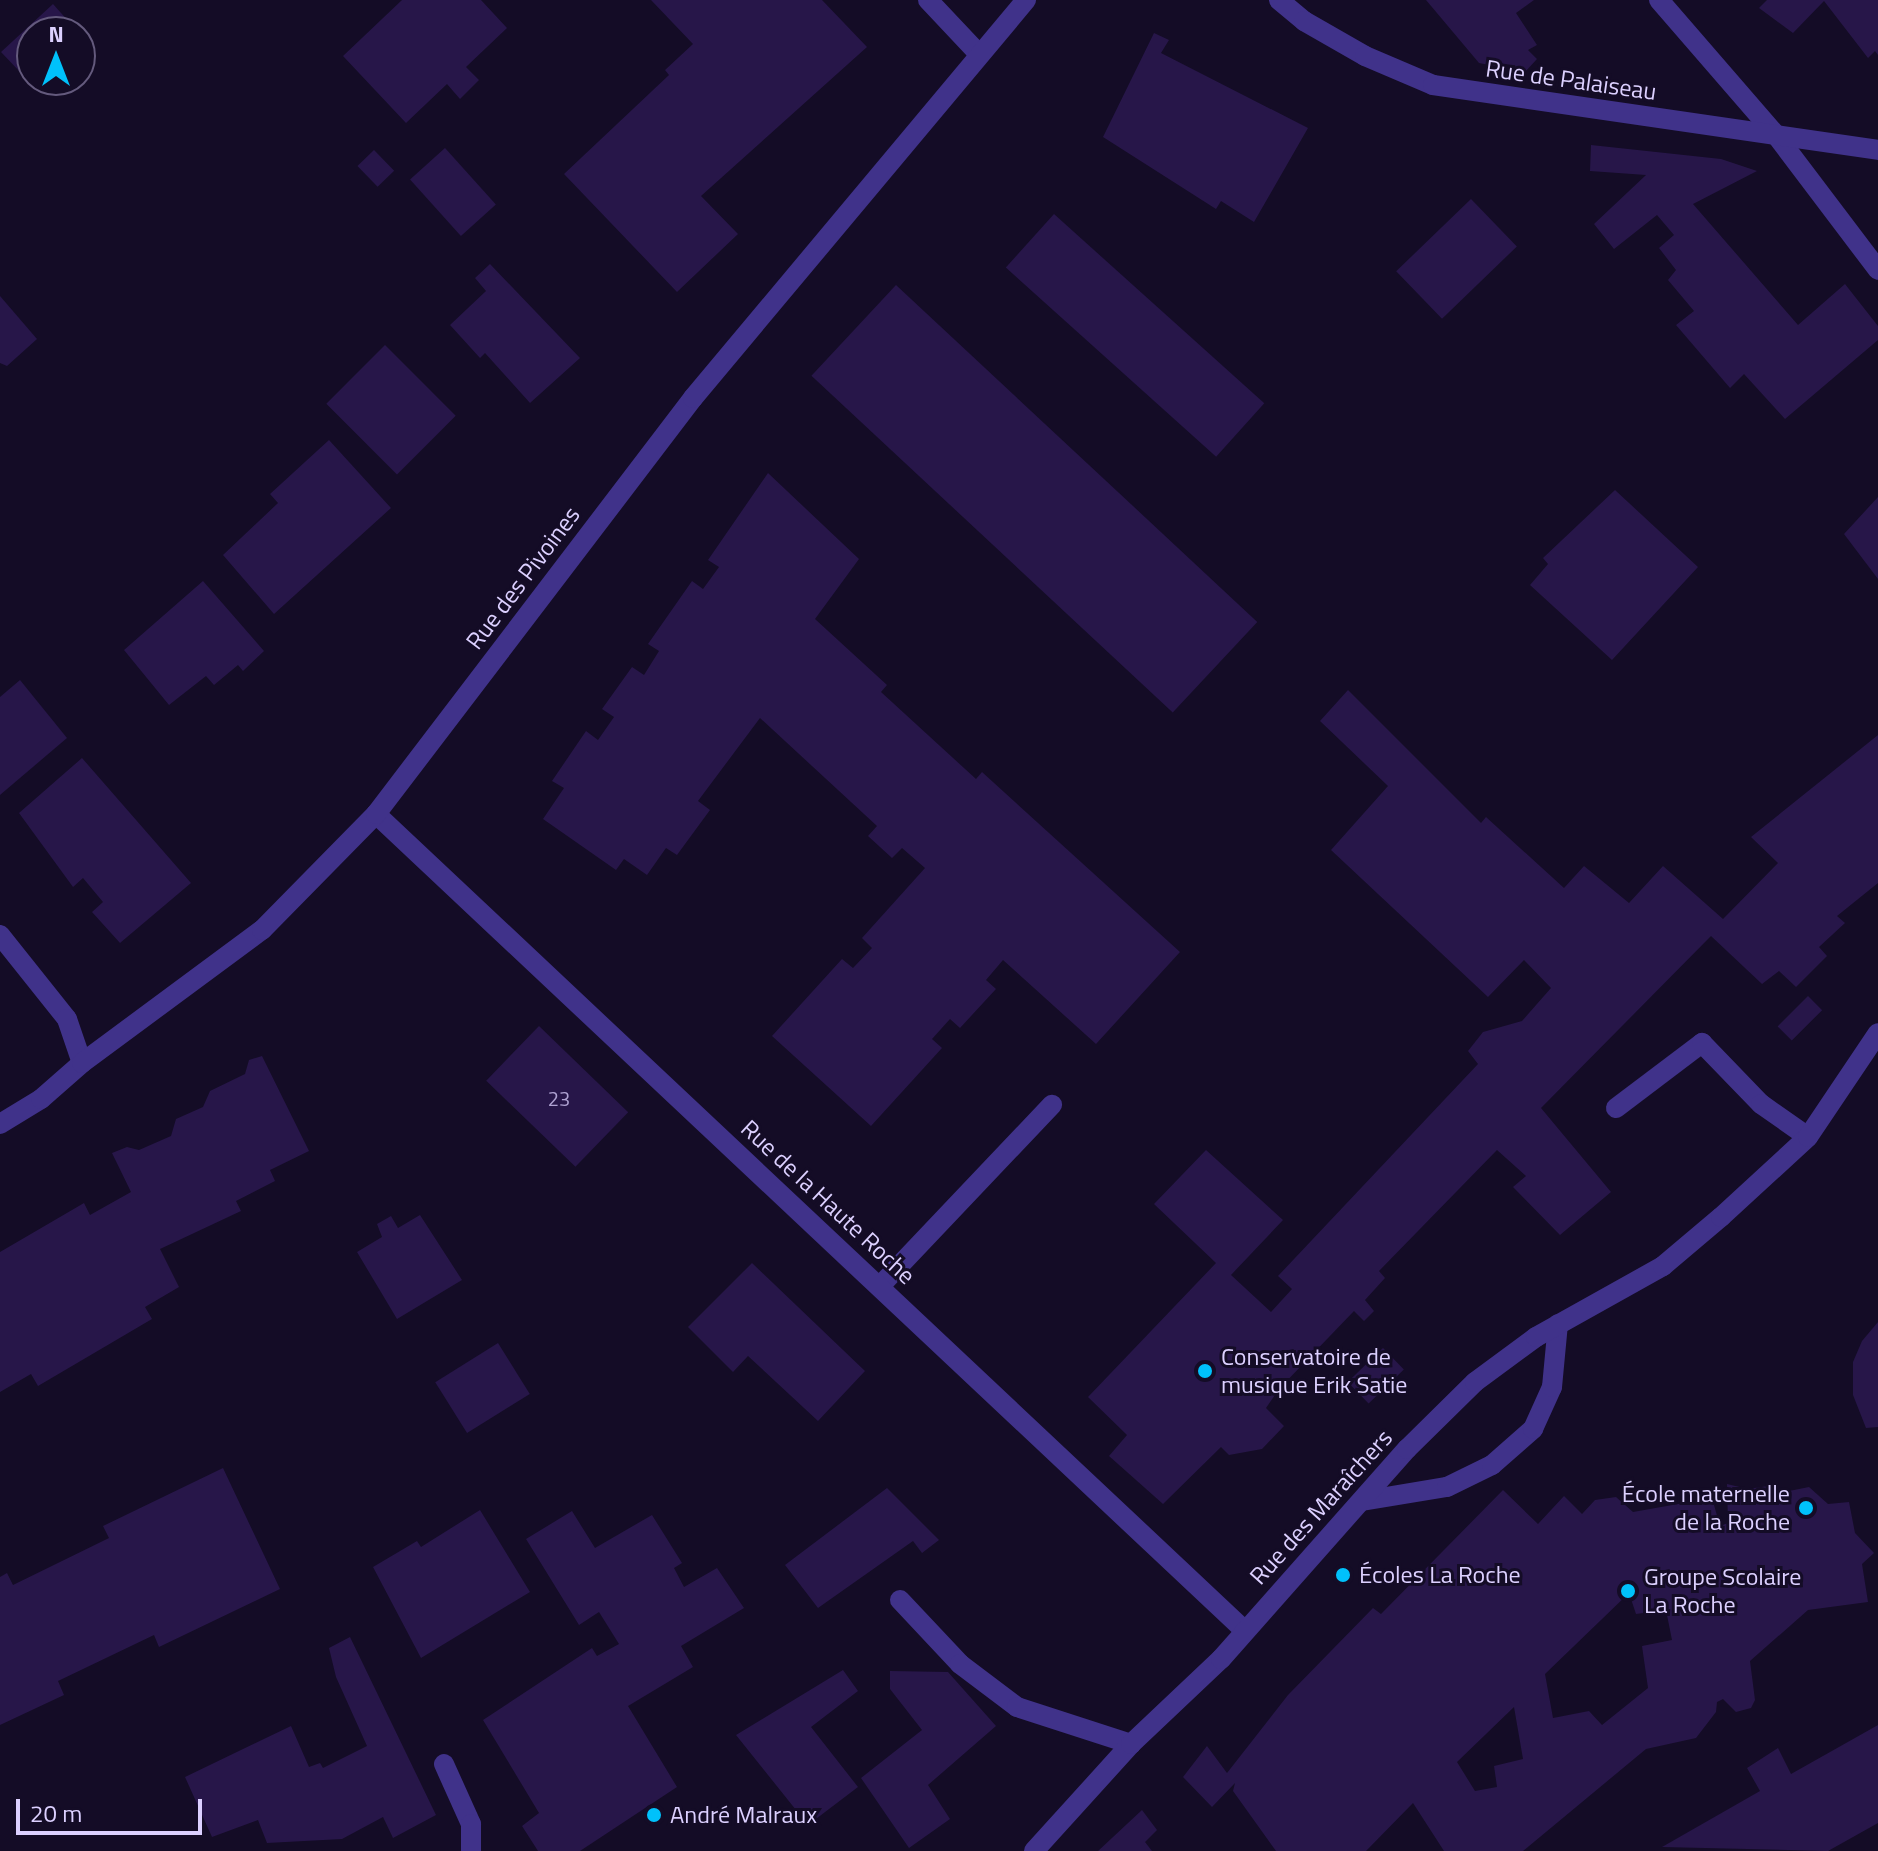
<!DOCTYPE html>
<meta charset="utf-8">
<style>
body{margin:0}
#map{position:relative;width:1878px;height:1851px;overflow:hidden;background:#140c26;font-family:"Titillium Web",sans-serif}
div>[style]{position:absolute}
[style*='--x']{left:calc(var(--x)*1px);top:calc(var(--y)*1px);width:calc(var(--w)*1px);rotate:calc(var(--a)*1deg)}
.building>*{inset:0;background:#271649;transform-origin:0 0}
.service>*{height:20px;margin:-10px;padding:0 10px;transform-origin:10px;border-radius:10px;background:#40328a}
.minor>*{height:20px;margin:-10px;padding:0 10px;transform-origin:10px;border-radius:10px;background:#40328a}
.tertiary>*{height:20px;margin:-10px;padding:0 10px;transform-origin:10px;border-radius:10px;background:#40328a}
.dots>*{width:22px;height:22px;translate:-50% -50%;box-sizing:border-box;border:4px solid #140c26;border-radius:50%}
span{translate:-50% -50%;white-space:nowrap;text-align:center;line-height:1.15;-webkit-text-stroke:6px #140c26;paint-order:stroke}
.number-label{font-size:20px;color:#afa2d2}
.number-label span{-webkit-text-stroke-width:0}
.street-label{font-size:24px;color:#dcd0ff}
.poi-label{font-size:24px;color:#dcd0ff}
.left{translate:0 -50%;text-align:left}
.right{translate:-100% -50%;text-align:right}
.north{position:absolute;left:16px;top:16px;width:80px;height:80px;box-sizing:border-box;background:#140c26;border:2px solid #645a7d;border-radius:50%;rotate:0deg;font-size:22px;font-weight:700;line-height:32px;text-align:center;color:#dcd0ff}
.north::after{content:'';display:block;margin:auto;width:28px;height:36px;background:#00c1fb;clip-path:polygon(50% 0,100% 100%,50% 72%,0 100%)}
.scale{position:absolute;left:16px;top:1799px;width:186px;height:36px;box-sizing:border-box;border:4px solid #dcd0ff;border-top:0;padding-left:10px;font-size:24px;line-height:28px;white-space:nowrap;color:#dcd0ff;-webkit-text-stroke:6px #140c26;paint-order:stroke}
</style>
<div id="map">
<div class="building">
<i style="clip-path:polygon(402px 0,481px 0,507px 28px,466px 67px,479px 80px,460px 99px,447px 84px,406px 123px,343px 56px)"></i>
<i style="clip-path:polygon(651px 0,822px 0,867px 47px,701px 196px,738px 234px,677px 292px,564px 174px,669px 75px,665px 70px,693px 44px)"></i>
<i style="clip-path:polygon(1426px 0,1534px 0,1516px 13px,1537px 45px,1528px 50px,1537px 59px,1525px 72px,1479px 63px)"></i>
<i style="clip-path:polygon(1767px 0,1878px 0,1878px 55px,1875px 51px,1868px 58px,1824px 1px,1793px 33px,1759px 8px)"></i>
<i style="clip-path:polygon(53px 4px,78px 32px,32px 32px,32px 80px,52px 80px,39px 92px,1px 52px)"></i>
<i style="clip-path:polygon(1154px 33px,1169px 40px,1161px 53px,1308px 128px,1254px 222px,1221px 201px,1216px 209px,1103px 137px)"></i>
<i style="clip-path:polygon(1591px 145px,1721px 159px,1757px 171px,1693px 204px,1798px 325px,1845px 284px,1878px 326px,1878px 340px,1785px 419px,1744px 374px,1730px 388px,1676px 325px,1694px 311px,1668px 280px,1676px 270px,1659px 248px,1674px 235px,1657px 215px,1614px 249px,1594px 224px,1646px 175px,1590px 171px)"></i>
<i style="left:445px;top:148px;width:76px;height:47px;rotate:48deg"></i>
<i style="left:374px;top:150px;width:29px;height:23px;rotate:46deg"></i>
<i style="left:1471px;top:199px;width:66px;height:104px;rotate:46deg"></i>
<i style="left:1054px;top:214px;width:283px;height:72px;rotate:42deg"></i>
<i style="clip-path:polygon(490px 264px,580px 358px,530px 403px,485px 353px,480px 358px,450px 325px,486px 291px,475px 278px)"></i>
<i style="left:896px;top:285px;width:494px;height:124px;rotate:43deg"></i>
<i style="clip-path:polygon(0 296px,37px 339px,7px 366px,0 363px)"></i>
<i style="left:385px;top:345px;width:100px;height:83px;rotate:45deg"></i>
<i style="clip-path:polygon(329px 440px,391px 508px,274px 614px,223px 555px,278px 503px,270px 494px)"></i>
<i style="clip-path:polygon(768px 473px,859px 559px,815px 619px,887px 685px,881px 692px,976px 779px,982px 772px,1180px 952px,1096px 1044px,1003px 960px,986px 980px,996px 989px,960px 1028px,950px 1019px,932px 1039px,942px 1048px,871px 1126px,772px 1036px,842px 959px,853px 968px,872px 948px,862px 938px,925px 868px,902px 848px,892px 858px,868px 836px,877px 826px,760px 718px,698px 801px,710px 810px,677px 855px,666px 848px,647px 875px,624px 859px,616px 870px,543px 819px,564px 788px,552px 781px,586px 731px,598px 740px,614px 717px,602px 709px,632px 667px,644px 675px,659px 651px,648px 644px,692px 581px,703px 589px,719px 567px,708px 560px)"></i>
<i style="clip-path:polygon(1615px 490px,1698px 567px,1612px 660px,1530px 585px,1548px 564px,1543px 558px)"></i>
<i style="clip-path:polygon(1878px 497px,1878px 579px,1844px 534px)"></i>
<i style="clip-path:polygon(203px 581px,264px 651px,243px 671px,238px 665px,214px 685px,206px 676px,169px 705px,124px 650px)"></i>
<i style="clip-path:polygon(20px 680px,67px 738px,0 795px,0 697px)"></i>
<i style="clip-path:polygon(1348px 690px,1481px 823px,1486px 817px,1564px 888px,1584px 866px,1629px 903px,1663px 866px,1723px 919px,1778px 863px,1751px 837px,1878px 735px,1878px 883px,1837px 916px,1845px 923px,1819px 947px,1827px 956px,1796px 987px,1779px 971px,1762px 984px,1711px 936px,1541px 1108px,1611px 1192px,1560px 1235px,1513px 1187px,1526px 1176px,1497px 1150px,1379px 1271px,1385px 1278px,1365px 1300px,1374px 1311px,1364px 1321px,1354px 1311px,1279px 1389px,1266px 1408px,1284px 1426px,1262px 1449px,1229px 1455px,1221px 1447px,1163px 1504px,1109px 1456px,1127px 1435px,1088px 1397px,1216px 1263px,1154px 1204px,1206px 1150px,1283px 1220px,1231px 1275px,1271px 1312px,1292px 1289px,1278px 1276px,1478px 1064px,1468px 1051px,1483px 1032px,1522px 1021px,1551px 988px,1524px 960px,1488px 997px,1331px 850px,1388px 786px,1320px 721px)"></i>
<i style="clip-path:polygon(82px 758px,191px 883px,120px 943px,92px 912px,103px 902px,83px 878px,73px 887px,19px 813px)"></i>
<i style="left:1808px;top:996px;width:20px;height:43px;rotate:45deg"></i>
<i style="left:539px;top:1026px;width:124px;height:76px;rotate:44deg"></i>
<i style="clip-path:polygon(262px 1056px,309px 1151px,270px 1170px,275px 1181px,236px 1201px,241px 1211px,160px 1249px,179px 1287px,145px 1307px,152px 1319px,38px 1386px,31px 1374px,0 1392px,0 1252px,84px 1203px,90px 1215px,131px 1192px,112px 1153px,127px 1147px,139px 1150px,171px 1136px,176px 1119px,203px 1107px,210px 1091px,245px 1074px,249px 1060px)"></i>
<i style="clip-path:polygon(420px 1215px,462px 1280px,397px 1319px,357px 1252px,382px 1237px,377px 1224px,391px 1216px,398px 1228px)"></i>
<i style="clip-path:polygon(752px 1263px,865px 1371px,818px 1421px,748px 1356px,733px 1372px,688px 1327px)"></i>
<i style="clip-path:polygon(1878px 1322px,1878px 1427px,1866px 1428px,1853px 1395px,1853px 1362px,1862px 1341px)"></i>
<i style="left:498px;top:1343px;width:60px;height:74px;rotate:58deg"></i>
<i style="left:1383px;top:1348px;width:30px;height:49px;rotate:46deg"></i>
<i style="clip-path:polygon(223px 1468px,280px 1589px,159px 1647px,154px 1635px,58px 1681px,64px 1695px,0 1725px,0 1577px,7px 1573px,13px 1585px,109px 1538px,103px 1526px)"></i>
<i style="clip-path:polygon(evenodd,1727px 1484px,1748px 1489px,1768px 1486px,1779px 1493px,1809px 1487px,1828px 1504px,1849px 1502px,1855px 1533px,1874px 1553px,1862px 1564px,1868px 1602px,1808px 1610px,1750px 1661px,1755px 1700px,1751px 1708px,1736px 1712px,1723px 1699px,1717px 1702px,1716px 1712px,1696px 1738px,1646px 1749px,1523px 1851px,1444px 1851px,1413px 1803px,1366px 1851px,1276px 1851px,1233px 1791px,1235px 1783px,1212px 1807px,1183px 1777px,1207px 1746px,1227px 1773px,1288px 1695px,1373px 1608px,1381px 1614px,1503px 1490px,1538px 1524px,1564px 1496px,1582px 1514px,1595px 1500px,1616px 1497px,1633px 1512px,1712px 1498px,1720px 1526px,1728px 1523px,1727px 1484px,1629px 1593px,1636px 1614px,1666px 1610px,1672px 1640px,1642px 1646px,1648px 1688px,1602px 1725px,1589px 1711px,1553px 1718px,1545px 1674px,1629px 1593px,1727px 1484px,1514px 1707px,1523px 1759px,1494px 1766px,1497px 1787px,1475px 1791px,1457px 1762px,1514px 1707px)"></i>
<i style="clip-path:polygon(887px 1488px,939px 1540px,922px 1553px,913px 1541px,818px 1608px,785px 1565px)"></i>
<i style="clip-path:polygon(480px 1510px,530px 1592px,421px 1658px,373px 1567px,417px 1541px,421px 1547px)"></i>
<i style="clip-path:polygon(572px 1511px,595px 1548px,652px 1515px,682px 1563px,674px 1568px,684px 1587px,717px 1568px,744px 1608px,681px 1646px,693px 1667px,628px 1706px,677px 1787px,580px 1851px,538px 1851px,522px 1826px,539px 1813px,483px 1720px,592px 1648px,597px 1656px,619px 1644px,599px 1612px,579px 1625px,526px 1539px)"></i>
<i style="clip-path:polygon(350px 1637px,436px 1815px,393px 1838px,383px 1817px,342px 1839px,267px 1843px,258px 1820px,212px 1837px,185px 1777px,291px 1726px,309px 1767px,320px 1763px,323px 1768px,367px 1746px,336px 1677px,329px 1648px)"></i>
<i style="clip-path:polygon(843px 1670px,858px 1691px,811px 1727px,858px 1787px,808px 1825px,736px 1735px)"></i>
<i style="clip-path:polygon(890px 1671px,948px 1672px,996px 1726px,928px 1785px,950px 1819px,909px 1848px,861px 1778px,922px 1730px,890px 1689px)"></i>
<i style="clip-path:polygon(1878px 1725px,1878px 1823px,1828px 1851px,1662px 1847px,1760px 1791px,1747px 1768px,1778px 1748px,1791px 1774px)"></i>
<i style="clip-path:polygon(1142px 1810px,1157px 1830px,1145px 1842px,1152px 1851px,1098px 1851px)"></i>
</div>
<div class="service">
<i style="--x:1616;--y:1108;--w:108;--a:-37.1"></i>
<i style="--x:1702;--y:1043;--w:85;--a:46"></i>
<i style="--x:1761;--y:1104;--w:57;--a:35.1"></i>
<i style="--x:880;--y:1286;--w:250;--a:-46.5"></i>
<i style="--x:1362;--y:1501;--w:86;--a:-9.4"></i>
<i style="--x:1447;--y:1487;--w:50;--a:-26.1"></i>
<i style="--x:1492;--y:1465;--w:55;--a:-41.3"></i>
<i style="--x:1533;--y:1429;--w:46;--a:-65.7"></i>
<i style="--x:1552;--y:1387;--w:63;--a:-84.6"></i>
<i style="--x:900;--y:1600;--w:88;--a:46.8"></i>
<i style="--x:960;--y:1664;--w:71;--a:37"></i>
<i style="--x:1017;--y:1707;--w:120;--a:18"></i>
<i style="--x:444;--y:1764;--w:66;--a:65.8"></i>
<i style="--x:471;--y:1824;--w:27;--a:90"></i>
</div>
<div class="minor">
<i style="--x:928;--y:0;--w:71;--a:46.7"></i>
<i style="--x:1659;--y:0;--w:179;--a:49.1"></i>
<i style="--x:1776;--y:135;--w:169;--a:52.9"></i>
<i style="--x:376;--y:814;--w:1191;--a:43.23"></i>
<i style="--x:0;--y:935;--w:107;--a:51.4"></i>
<i style="--x:67;--y:1019;--w:46;--a:71.2"></i>
<i style="--x:0;--y:1124;--w:48;--a:-31.4"></i>
<i style="--x:41;--y:1099;--w:55;--a:-41.3"></i>
<i style="--x:82;--y:1063;--w:224;--a:-36.5"></i>
<i style="--x:262;--y:930;--w:163;--a:-45.5"></i>
<i style="--x:376;--y:814;--w:523;--a:-52.69"></i>
<i style="--x:693;--y:398;--w:519;--a:-50.08"></i>
<i style="--x:1034;--y:1851;--w:144;--a:-47.8"></i>
<i style="--x:1131;--y:1744;--w:124;--a:-43.4"></i>
<i style="--x:1221;--y:1659;--w:281;--a:-48.5"></i>
<i style="--x:1407;--y:1449;--w:95;--a:-44.6"></i>
<i style="--x:1475;--y:1382;--w:76;--a:-36.4"></i>
<i style="--x:1536;--y:1337;--w:145;--a:-29.2"></i>
<i style="--x:1663;--y:1266;--w:76;--a:-40.2"></i>
<i style="--x:1721;--y:1217;--w:118;--a:-42.6"></i>
<i style="--x:1808;--y:1137;--w:125;--a:-56.1"></i>
</div>
<div class="tertiary">
<i style="--x:1279;--y:0;--w:33;--a:40"></i>
<i style="--x:1304;--y:21;--w:70;--a:29.8"></i>
<i style="--x:1365;--y:56;--w:74;--a:23.1"></i>
<i style="--x:1433;--y:85;--w:450;--a:8.3"></i>
</div>
<div class="dots">
<i style="left:1205px;top:1371px;background:#00c1fb"></i>
<i style="left:1806px;top:1508px;background:#00c1fb"></i>
<i style="left:1343px;top:1575px;background:#00c1fb"></i>
<i style="left:1628px;top:1591px;background:#00c1fb"></i>
<i style="left:654px;top:1815px;background:#00c1fb"></i>
</div>
<div class="number-label">
<span style="left:559px;top:1098px">23</span>
</div>
<div class="street-label">
<span style="left:1571px;top:80px;rotate:8deg">Rue de Palaiseau</span>
<span style="left:523px;top:578px;rotate:-53deg">Rue des Pivoines</span>
<span style="left:828px;top:1202px;rotate:43deg">Rue de la Haute Roche</span>
<span style="left:1321px;top:1507px;rotate:-48deg">Rue des Maraîchers</span>
</div>
<div class="poi-label">
<span class="left" style="left:1221px;top:1371px">Conservatoire de<br>musique Erik Satie</span>
<span class="right" style="left:1790px;top:1508px">École maternelle<br>de la Roche</span>
<span class="left" style="left:1359px;top:1575px">Écoles La Roche</span>
<span class="left" style="left:1644px;top:1591px">Groupe Scolaire<br>La Roche</span>
<span class="left" style="left:670px;top:1815px">André Malraux</span>
</div>
<div class="north">N</div>
<div class="scale">20 m</div>
</div>
